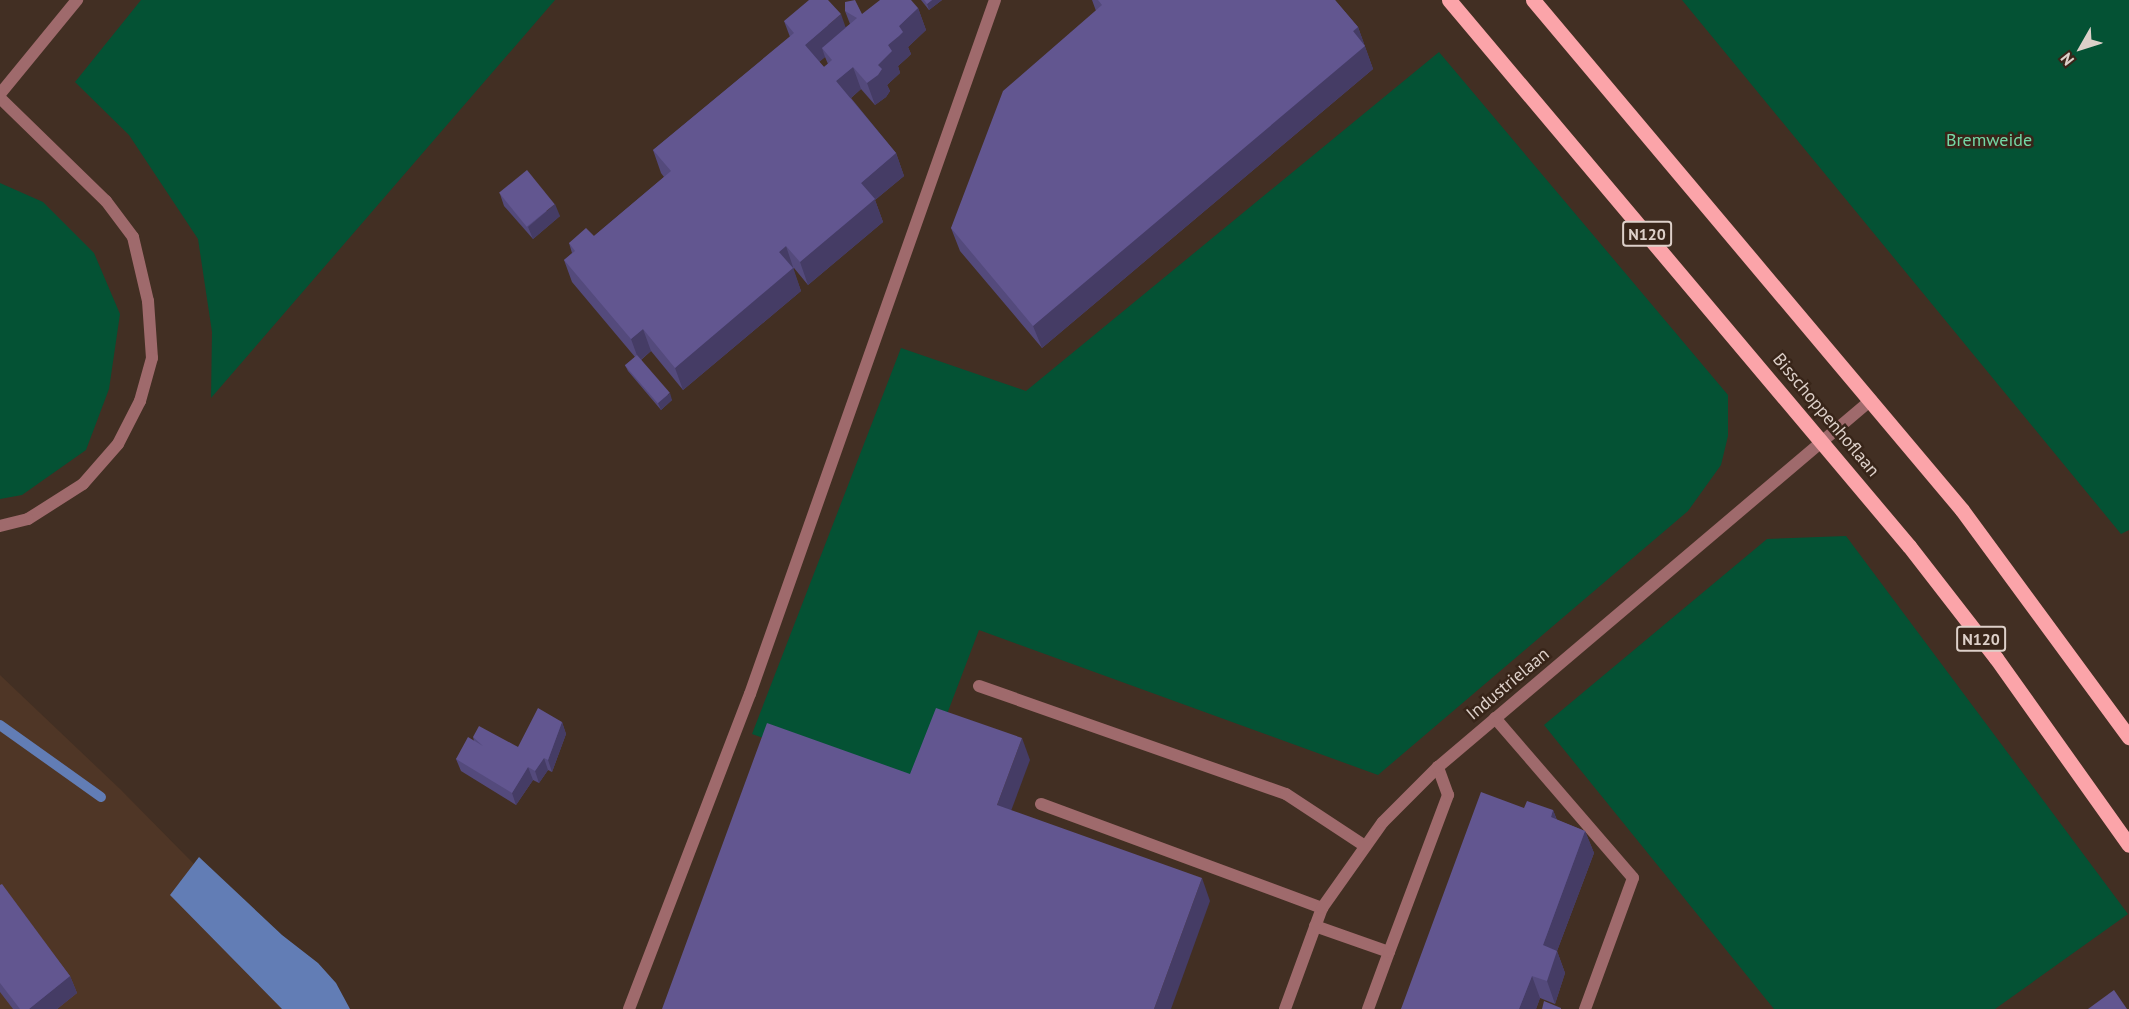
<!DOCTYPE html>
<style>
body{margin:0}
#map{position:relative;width:2129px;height:1009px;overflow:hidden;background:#422f23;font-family:"PT Sans",sans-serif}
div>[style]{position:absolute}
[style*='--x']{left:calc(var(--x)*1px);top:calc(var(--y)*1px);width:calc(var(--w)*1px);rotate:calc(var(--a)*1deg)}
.built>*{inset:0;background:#4f3626}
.green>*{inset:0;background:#045234}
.water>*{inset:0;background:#627db5}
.stream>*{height:10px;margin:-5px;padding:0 5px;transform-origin:5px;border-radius:5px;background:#627db5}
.service>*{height:12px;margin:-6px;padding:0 6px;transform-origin:6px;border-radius:6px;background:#9f6a6c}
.minor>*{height:12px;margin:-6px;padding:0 6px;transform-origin:6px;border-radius:6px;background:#9f6a6c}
.tertiary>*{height:12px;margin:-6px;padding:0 6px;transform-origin:6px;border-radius:6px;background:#9f6a6c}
.primary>*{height:15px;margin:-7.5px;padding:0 7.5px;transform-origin:7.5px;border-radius:7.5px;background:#fba4a9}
.wall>*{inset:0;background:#544a7c}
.shaded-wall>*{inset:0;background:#453c65}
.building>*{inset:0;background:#625690;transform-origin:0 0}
span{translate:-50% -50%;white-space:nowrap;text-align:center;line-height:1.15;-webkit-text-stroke:5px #382519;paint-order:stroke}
.shield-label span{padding:2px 4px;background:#382519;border:2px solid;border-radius:4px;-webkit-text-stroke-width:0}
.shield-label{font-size:16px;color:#ddd0c9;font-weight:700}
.park-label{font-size:18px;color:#74d8a5}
.street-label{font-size:18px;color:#ddd0c9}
.north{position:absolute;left:2051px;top:18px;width:60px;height:60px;-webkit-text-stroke:4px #382519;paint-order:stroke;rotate:231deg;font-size:16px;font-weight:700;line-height:24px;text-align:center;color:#ddd0c9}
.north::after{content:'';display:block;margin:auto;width:21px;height:27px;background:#ddd0c9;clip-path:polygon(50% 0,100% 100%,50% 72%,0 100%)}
</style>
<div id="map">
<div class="built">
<i style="clip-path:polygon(0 675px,120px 789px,337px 1009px,0 1009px)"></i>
</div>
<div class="green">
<i style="clip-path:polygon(141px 0,555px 0,211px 398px,212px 332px,198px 239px,129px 135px,75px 82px)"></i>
<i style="clip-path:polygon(1682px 0,2129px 0,2129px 530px,2121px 534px)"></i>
<i style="clip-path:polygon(1439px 52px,1728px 395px,1728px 436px,1721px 465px,1688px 511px,1378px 775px,979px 630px,917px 793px,752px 734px,901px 348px,1026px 391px)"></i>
<i style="clip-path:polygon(0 183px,43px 202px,94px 253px,120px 314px,109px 389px,86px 450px,22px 495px,0 499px)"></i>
<i style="clip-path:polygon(1846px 536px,2128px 914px,1995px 1009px,1774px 1009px,1544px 725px,1767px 539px)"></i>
</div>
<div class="water">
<i style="clip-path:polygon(199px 857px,282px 935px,318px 963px,336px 983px,350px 1009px,282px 1009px,170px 895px)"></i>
</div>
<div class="stream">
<i style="--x:0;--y:725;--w:124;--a:35.5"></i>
</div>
<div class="service">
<i style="--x:0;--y:98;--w:148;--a:44.2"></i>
<i style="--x:106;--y:201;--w:45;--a:53.1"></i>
<i style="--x:133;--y:237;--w:66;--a:76.8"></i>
<i style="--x:148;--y:301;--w:57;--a:86"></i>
<i style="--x:152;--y:358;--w:45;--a:105.6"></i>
<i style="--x:140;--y:401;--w:48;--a:117.1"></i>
<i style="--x:118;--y:444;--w:53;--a:131.2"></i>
<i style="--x:83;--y:484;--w:65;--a:147.5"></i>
<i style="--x:28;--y:519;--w:29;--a:166"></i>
<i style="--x:979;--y:686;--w:325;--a:19.4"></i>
<i style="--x:1286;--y:794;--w:95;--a:33.4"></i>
<i style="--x:1495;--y:718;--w:211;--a:49.2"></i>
<i style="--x:1633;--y:878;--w:140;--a:110.1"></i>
<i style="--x:1041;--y:804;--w:300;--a:20.3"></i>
<i style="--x:1315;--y:926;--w:78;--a:19.4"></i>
<i style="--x:1389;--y:952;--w:61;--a:110.2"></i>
<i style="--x:1389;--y:952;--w:168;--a:-69.4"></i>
<i style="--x:1448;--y:795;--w:30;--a:-110"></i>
<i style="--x:629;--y:1009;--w:337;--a:-69"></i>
<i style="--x:750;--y:694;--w:736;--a:-70.56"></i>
</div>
<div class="minor">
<i style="--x:1285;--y:1009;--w:108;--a:-69.9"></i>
<i style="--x:1322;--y:908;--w:105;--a:-54.7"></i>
<i style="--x:1383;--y:822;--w:78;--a:-45"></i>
<i style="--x:1438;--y:767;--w:568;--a:-40.28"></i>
</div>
<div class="tertiary">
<i style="--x:0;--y:94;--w:122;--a:-50.7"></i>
</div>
<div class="primary">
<i style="--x:1449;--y:0;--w:714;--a:49.89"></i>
<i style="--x:1909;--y:546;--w:142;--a:52.2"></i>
<i style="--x:1996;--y:658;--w:229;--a:54.6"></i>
<i style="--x:1533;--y:0;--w:666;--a:49.93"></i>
<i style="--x:1962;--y:510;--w:282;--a:53.7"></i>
</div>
<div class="wall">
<i style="clip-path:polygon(921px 0,942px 0,929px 10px)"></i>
<i style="clip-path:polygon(1092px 0,1335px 0,1358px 27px,1373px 69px,1042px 348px,960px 251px,951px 228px,1096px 11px)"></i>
<i style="clip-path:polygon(evenodd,918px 8px,926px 30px,908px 47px,911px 54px,907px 58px,898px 66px,900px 73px,887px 85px,890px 91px,886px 97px,875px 105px,861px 89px,851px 98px,896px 153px,904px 176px,875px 200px,883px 222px,808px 285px,794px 268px,793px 269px,801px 291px,683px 390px,651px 351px,641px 360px,672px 400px,661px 410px,628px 371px,625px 365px,635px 357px,572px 282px,564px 260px,572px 253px,569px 243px,594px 236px,664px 177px,661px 173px,653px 150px,790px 37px,784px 21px,846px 27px,850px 24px,845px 11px,862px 14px,918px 8px,825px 57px,828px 64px,824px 67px,819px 62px,825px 57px)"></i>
<i style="clip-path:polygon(500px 194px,560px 216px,533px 239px,504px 206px)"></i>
<i style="clip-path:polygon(562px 722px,566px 734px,552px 772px,548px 770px,539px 783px,533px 780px,516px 805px,461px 771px,456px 759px,474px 741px,473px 737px,518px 747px)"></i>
<i style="clip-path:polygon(1524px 808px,1553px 810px,1557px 820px,1585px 831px,1594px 853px,1557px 951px,1565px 973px,1555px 1004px,1540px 998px,1536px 1009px,1401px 1009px)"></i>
<i style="clip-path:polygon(0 885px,70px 976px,77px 993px,57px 1009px,13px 1009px,0 992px)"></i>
</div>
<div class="shaded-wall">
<i style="clip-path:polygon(932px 0,942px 0,929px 10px,927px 4px)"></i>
<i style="clip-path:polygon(918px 8px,926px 30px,908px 47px,911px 54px,907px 58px,898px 66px,900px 73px,887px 85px,890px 91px,886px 97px,875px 105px,867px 83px,899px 26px)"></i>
<i style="clip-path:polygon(841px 14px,849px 37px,822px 48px,825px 57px,813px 67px,805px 45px)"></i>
<i style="clip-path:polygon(1358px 27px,1373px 69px,1042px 348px,1033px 326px)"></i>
<i style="clip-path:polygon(853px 67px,861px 89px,845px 103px,836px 81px)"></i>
<i style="clip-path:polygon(896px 153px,904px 176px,875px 200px,883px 222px,808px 285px,800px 262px,861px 183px)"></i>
<i style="clip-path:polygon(555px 204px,560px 216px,533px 239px,528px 227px)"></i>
<i style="clip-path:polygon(786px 246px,801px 291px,683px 390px,675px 368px,779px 252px)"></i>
<i style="clip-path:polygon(643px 329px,651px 351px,639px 361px,631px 339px)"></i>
<i style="clip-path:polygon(670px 393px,672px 400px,661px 410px,658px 403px)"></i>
<i style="clip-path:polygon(562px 722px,566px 734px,552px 772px,548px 760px)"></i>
<i style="clip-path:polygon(1022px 738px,1030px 760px,1005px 827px,997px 805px)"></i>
<i style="clip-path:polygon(544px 758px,548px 770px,539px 783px,535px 771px)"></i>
<i style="clip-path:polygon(528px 767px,533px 780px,516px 805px,512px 793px)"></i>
<i style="clip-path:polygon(1553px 810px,1561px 832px,1551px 817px)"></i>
<i style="clip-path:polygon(1585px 831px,1594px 853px,1557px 951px,1565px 973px,1555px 1004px,1547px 981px,1543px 945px)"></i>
<i style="clip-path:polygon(1202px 878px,1210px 901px,1171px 1009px,1154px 1009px)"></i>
<i style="clip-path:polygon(70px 976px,77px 993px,57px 1009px,29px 1009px)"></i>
<i style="clip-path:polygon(1532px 976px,1540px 998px,1536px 1009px,1519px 1009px)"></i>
</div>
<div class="building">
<i style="clip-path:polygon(809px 0,828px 0,841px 14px,805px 45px,824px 67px,832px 60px,822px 48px,857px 18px,845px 11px,845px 2px,855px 0,862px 14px,880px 0,911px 0,918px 8px,899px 26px,903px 32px,899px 36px,888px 45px,892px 51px,878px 65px,882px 69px,878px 75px,867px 83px,853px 67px,836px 81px,896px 153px,861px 183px,875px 199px,800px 262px,786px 246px,779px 252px,793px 268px,675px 368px,643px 329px,631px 339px,564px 260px,575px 251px,569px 243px,586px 228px,594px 236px,671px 171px,653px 150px,794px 33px,784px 21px)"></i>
<i style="clip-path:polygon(924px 0,932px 0,927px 4px)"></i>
<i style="clip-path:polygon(1098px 0,1335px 0,1358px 27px,1353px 31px,1365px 46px,1033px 326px,951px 228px,1003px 91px,1102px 5px)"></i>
<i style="left:527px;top:170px;width:44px;height:36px;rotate:51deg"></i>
<i style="left:637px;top:355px;width:50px;height:16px;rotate:49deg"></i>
<i style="clip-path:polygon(538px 708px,562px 722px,548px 760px,544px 758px,535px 771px,528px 767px,512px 793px,456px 759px,468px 737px,483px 746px,473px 737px,479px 726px,518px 747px)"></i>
<i style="clip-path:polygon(936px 708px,1022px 738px,997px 805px,1202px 878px,1154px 1009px,662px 1009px,767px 723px,910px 774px)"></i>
<i style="clip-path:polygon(1481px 792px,1524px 808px,1527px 801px,1553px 810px,1551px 817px,1585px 831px,1543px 945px,1557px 951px,1547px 981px,1532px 976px,1519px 1009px,1401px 1009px)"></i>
<i style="clip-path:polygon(2px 884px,70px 976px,29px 1009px,20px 1009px,0 983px,0 885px)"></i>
<i style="clip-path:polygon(2114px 990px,2127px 1009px,2088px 1009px)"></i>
<i style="clip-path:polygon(1544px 1001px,1561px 1008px,1561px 1009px,1542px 1009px)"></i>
</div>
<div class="shield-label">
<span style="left:1647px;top:234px">N120</span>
<span style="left:1981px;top:639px">N120</span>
</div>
<div class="park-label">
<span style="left:1989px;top:140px">Bremweide</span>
</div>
<div class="street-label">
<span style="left:1826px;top:415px;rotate:50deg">Bisschoppenhoflaan</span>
<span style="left:1508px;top:684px;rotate:-40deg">Industrielaan</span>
</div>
<div class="north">N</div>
</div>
